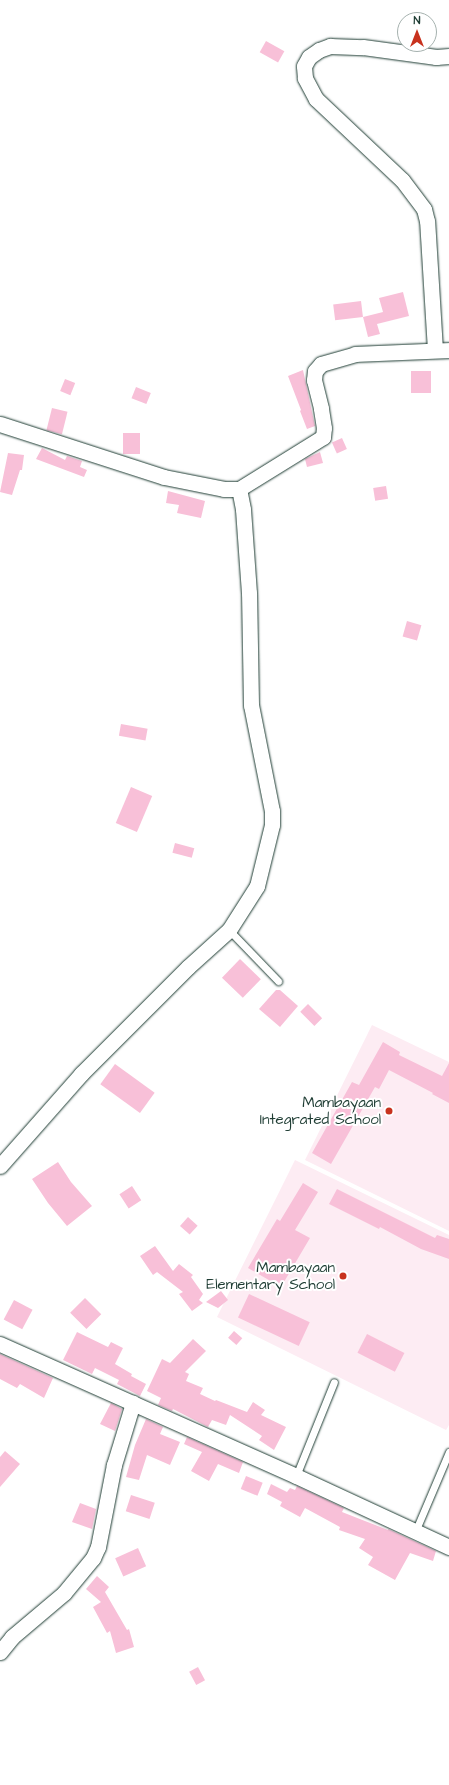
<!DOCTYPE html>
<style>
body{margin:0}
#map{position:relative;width:449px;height:1785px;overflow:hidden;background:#fff;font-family:"Architects Daughter",sans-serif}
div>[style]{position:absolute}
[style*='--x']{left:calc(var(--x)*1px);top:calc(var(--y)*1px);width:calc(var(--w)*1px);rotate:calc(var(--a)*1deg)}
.built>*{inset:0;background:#fdecf3}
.building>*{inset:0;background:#f8c0d8;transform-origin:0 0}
.roads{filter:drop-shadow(0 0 1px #1f3d34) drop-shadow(0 0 1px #1f3d34)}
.lane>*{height:7px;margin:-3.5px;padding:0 3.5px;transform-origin:3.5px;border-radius:3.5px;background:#fff}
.street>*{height:15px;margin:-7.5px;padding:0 7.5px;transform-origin:7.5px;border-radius:7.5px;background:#fff}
.dots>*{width:11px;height:11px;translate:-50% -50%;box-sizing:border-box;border:2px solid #fff;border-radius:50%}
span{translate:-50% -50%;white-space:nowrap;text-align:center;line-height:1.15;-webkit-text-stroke:4px #fff;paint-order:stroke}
.poi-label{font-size:15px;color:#1f3d34}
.right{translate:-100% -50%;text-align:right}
.north{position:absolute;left:397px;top:12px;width:40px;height:40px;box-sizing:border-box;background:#fff;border:1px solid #a5b1ae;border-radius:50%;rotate:0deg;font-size:11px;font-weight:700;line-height:16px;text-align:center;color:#1f3d34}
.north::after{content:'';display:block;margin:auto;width:14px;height:18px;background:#c8321e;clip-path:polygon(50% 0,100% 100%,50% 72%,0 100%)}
</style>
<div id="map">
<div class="built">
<i style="clip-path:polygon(372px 1025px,449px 1062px,449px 1231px,305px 1160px)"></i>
<i style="clip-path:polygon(295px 1160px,449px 1235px,449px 1425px,446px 1430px,217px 1317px)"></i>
</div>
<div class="building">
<i style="left:266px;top:41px;width:21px;height:13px;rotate:29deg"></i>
<i style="clip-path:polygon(403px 292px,409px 316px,377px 324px,380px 334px,368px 337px,363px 317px,383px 312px,379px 298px)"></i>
<i style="left:361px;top:301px;width:16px;height:28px;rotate:83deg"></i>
<i style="clip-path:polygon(303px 370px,315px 426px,307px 429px,300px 411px,301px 410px,288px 376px)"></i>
<i style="left:411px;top:371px;width:20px;height:22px"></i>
<i style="left:65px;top:379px;width:11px;height:13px;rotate:22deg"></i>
<i style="left:136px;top:387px;width:16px;height:12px;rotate:22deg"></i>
<i style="left:52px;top:408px;width:16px;height:23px;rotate:14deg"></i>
<i style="left:123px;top:433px;width:17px;height:21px"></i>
<i style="left:342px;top:438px;width:12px;height:11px;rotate:66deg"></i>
<i style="clip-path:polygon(42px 448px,65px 460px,67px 456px,82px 461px,80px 467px,87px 470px,84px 477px,36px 459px)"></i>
<i style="clip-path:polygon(320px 452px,323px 463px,307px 467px,305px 459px)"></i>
<i style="clip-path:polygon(8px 453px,24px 455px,22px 470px,20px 470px,12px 495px,0 492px)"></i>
<i style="left:386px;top:486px;width:13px;height:13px;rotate:81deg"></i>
<i style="clip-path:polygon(168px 491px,205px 501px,201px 518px,177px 513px,179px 505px,166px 503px)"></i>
<i style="left:407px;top:621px;width:15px;height:16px;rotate:16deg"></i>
<i style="left:121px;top:724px;width:27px;height:12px;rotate:10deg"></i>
<i style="left:131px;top:787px;width:23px;height:39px;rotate:23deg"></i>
<i style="left:175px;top:843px;width:20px;height:10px;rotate:15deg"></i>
<i style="left:240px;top:959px;width:29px;height:26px;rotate:44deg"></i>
<i style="clip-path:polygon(276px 990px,280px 990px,298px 1006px,280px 1027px,259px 1009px)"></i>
<i style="left:308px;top:1004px;width:20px;height:11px;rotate:45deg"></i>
<i style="clip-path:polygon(383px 1042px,400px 1052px,399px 1055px,442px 1076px,449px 1063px,449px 1103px,432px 1094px,433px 1093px,389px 1070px,379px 1089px,375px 1087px,331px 1164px,312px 1153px,352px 1082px,359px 1085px)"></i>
<i style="left:115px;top:1064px;width:49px;height:25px;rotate:36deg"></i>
<i style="clip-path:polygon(58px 1162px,71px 1182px,92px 1206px,67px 1226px,48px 1203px,32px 1179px)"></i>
<i style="clip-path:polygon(303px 1183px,318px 1192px,295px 1230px,310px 1238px,281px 1287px,248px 1268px,277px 1219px,280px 1221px)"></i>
<i style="left:132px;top:1186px;width:17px;height:15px;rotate:57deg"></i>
<i style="clip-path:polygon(337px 1189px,435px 1238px,437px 1235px,449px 1239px,449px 1259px,421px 1249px,380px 1227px,379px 1229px,329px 1204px)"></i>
<i style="left:188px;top:1217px;width:13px;height:12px;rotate:42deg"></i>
<i style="clip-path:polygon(155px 1246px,173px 1271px,179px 1264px,193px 1275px,191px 1277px,203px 1294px,199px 1300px,203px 1303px,192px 1311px,179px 1294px,183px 1292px,157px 1272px,153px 1275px,140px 1256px)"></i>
<i style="clip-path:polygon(221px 1291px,228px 1300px,218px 1308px,206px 1302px)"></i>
<i style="left:249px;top:1294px;width:67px;height:26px;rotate:25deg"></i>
<i style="left:85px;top:1298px;width:23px;height:21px;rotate:45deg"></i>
<i style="left:14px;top:1300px;width:21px;height:22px;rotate:28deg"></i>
<i style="left:234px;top:1331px;width:11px;height:9px;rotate:41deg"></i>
<i style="clip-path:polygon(77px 1332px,108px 1347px,111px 1342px,123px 1348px,115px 1364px,132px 1374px,131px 1376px,146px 1384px,140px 1396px,117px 1384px,119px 1380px,95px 1368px,92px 1374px,63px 1360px)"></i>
<i style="left:367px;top:1334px;width:42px;height:21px;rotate:27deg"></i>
<i style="clip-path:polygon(193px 1339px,206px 1351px,185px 1372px,189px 1374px,186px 1381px,203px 1388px,200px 1394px,215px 1401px,216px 1400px,247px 1412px,253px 1402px,265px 1410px,261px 1415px,286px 1427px,274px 1450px,259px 1440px,262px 1436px,230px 1415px,226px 1425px,212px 1420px,208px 1427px,173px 1409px,172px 1411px,158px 1405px,161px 1398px,147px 1391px,162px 1359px,170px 1363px)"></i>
<i style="clip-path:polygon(0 1354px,53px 1378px,44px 1398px,20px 1384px,17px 1388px,0 1379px)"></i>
<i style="clip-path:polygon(111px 1403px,122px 1409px,115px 1431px,100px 1424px)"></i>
<i style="clip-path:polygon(146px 1419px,163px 1427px,160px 1434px,180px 1442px,170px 1465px,147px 1455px,139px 1480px,126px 1477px,135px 1445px)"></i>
<i style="clip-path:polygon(187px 1437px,243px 1462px,239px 1473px,218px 1464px,209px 1481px,191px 1471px,202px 1452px,184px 1444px)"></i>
<i style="clip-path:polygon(5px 1451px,20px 1464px,0 1487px,0 1457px)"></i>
<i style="left:246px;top:1476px;width:18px;height:14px;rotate:22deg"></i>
<i style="clip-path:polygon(271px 1484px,287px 1492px,290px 1488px,295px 1490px,297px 1486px,344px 1508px,342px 1512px,388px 1530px,388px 1529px,436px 1551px,433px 1561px,410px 1553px,395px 1580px,368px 1565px,373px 1557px,359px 1548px,365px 1539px,339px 1530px,340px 1527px,305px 1508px,300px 1517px,280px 1506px,282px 1502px,267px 1494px)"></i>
<i style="left:131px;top:1495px;width:25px;height:17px;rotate:18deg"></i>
<i style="clip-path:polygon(80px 1503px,96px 1509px,92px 1529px,72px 1522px)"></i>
<i style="left:138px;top:1548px;width:20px;height:25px;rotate:66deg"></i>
<i style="clip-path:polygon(97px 1576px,109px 1587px,105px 1592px,127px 1630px,129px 1629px,134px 1647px,116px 1653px,110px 1631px,107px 1633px,93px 1607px,101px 1602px,86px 1589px)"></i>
<i style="left:198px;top:1667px;width:15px;height:10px;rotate:62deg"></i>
</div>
<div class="roads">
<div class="lane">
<i style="--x:229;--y:930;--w:71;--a:46.1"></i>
<i style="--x:296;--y:1476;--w:101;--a:-68"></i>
<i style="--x:415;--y:1532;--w:87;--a:-67"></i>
</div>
<div class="street">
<i style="--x:435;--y:350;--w:129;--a:-93.5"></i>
<i style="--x:427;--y:221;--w:12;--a:-104"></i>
<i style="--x:424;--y:209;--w:36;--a:-127"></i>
<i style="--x:402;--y:180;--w:118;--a:-136.7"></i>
<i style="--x:316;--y:99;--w:24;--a:-118"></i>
<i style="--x:305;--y:78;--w:12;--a:-95"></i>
<i style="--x:304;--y:66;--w:10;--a:-61"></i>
<i style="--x:309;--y:57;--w:12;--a:-35"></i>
<i style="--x:319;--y:50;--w:12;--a:-20"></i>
<i style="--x:330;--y:46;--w:33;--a:2"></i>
<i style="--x:363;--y:47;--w:74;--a:7.8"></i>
<i style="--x:436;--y:57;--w:13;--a:-4"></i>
<i style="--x:0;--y:424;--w:172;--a:17.9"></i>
<i style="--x:164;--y:477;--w:61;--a:11.3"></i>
<i style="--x:224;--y:489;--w:15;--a:0"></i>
<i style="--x:239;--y:489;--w:99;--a:-31.8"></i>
<i style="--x:323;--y:437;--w:9;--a:-84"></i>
<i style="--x:324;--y:428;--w:20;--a:-99"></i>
<i style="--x:321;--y:408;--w:29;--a:-104"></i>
<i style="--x:314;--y:380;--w:9;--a:-84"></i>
<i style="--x:315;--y:371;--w:9;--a:-49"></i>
<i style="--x:321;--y:364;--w:35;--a:-16"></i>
<i style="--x:355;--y:354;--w:94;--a:-2.4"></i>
<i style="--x:0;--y:1166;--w:123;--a:-48.6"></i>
<i style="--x:81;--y:1074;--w:151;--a:-45"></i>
<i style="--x:188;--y:967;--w:55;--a:-42.1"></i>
<i style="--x:229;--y:930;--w:52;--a:-57.5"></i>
<i style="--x:257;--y:886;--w:63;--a:-76.2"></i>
<i style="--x:272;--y:825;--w:14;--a:-90"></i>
<i style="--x:272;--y:811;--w:108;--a:-101.2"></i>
<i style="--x:251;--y:705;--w:112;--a:-91"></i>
<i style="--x:249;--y:593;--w:84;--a:-94.1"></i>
<i style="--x:243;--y:509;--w:20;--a:-101"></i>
<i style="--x:0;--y:1344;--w:324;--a:24"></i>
<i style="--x:296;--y:1476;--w:169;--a:24.9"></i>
<i style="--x:0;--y:1652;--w:19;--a:-51"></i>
<i style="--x:12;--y:1637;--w:68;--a:-40.2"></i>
<i style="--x:64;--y:1593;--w:45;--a:-50.4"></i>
<i style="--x:93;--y:1558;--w:12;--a:-66"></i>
<i style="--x:98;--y:1547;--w:84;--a:-79"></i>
<i style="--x:114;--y:1465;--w:65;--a:-73"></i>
</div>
</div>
<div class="dots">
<i style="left:389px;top:1111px;background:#c8321e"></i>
<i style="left:343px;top:1276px;background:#c8321e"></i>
</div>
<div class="poi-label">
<span class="right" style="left:381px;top:1111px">Mambayaan<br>Integrated School</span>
<span class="right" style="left:335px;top:1276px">Mambayaan<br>Elementary School</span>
</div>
<div class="north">N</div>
</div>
